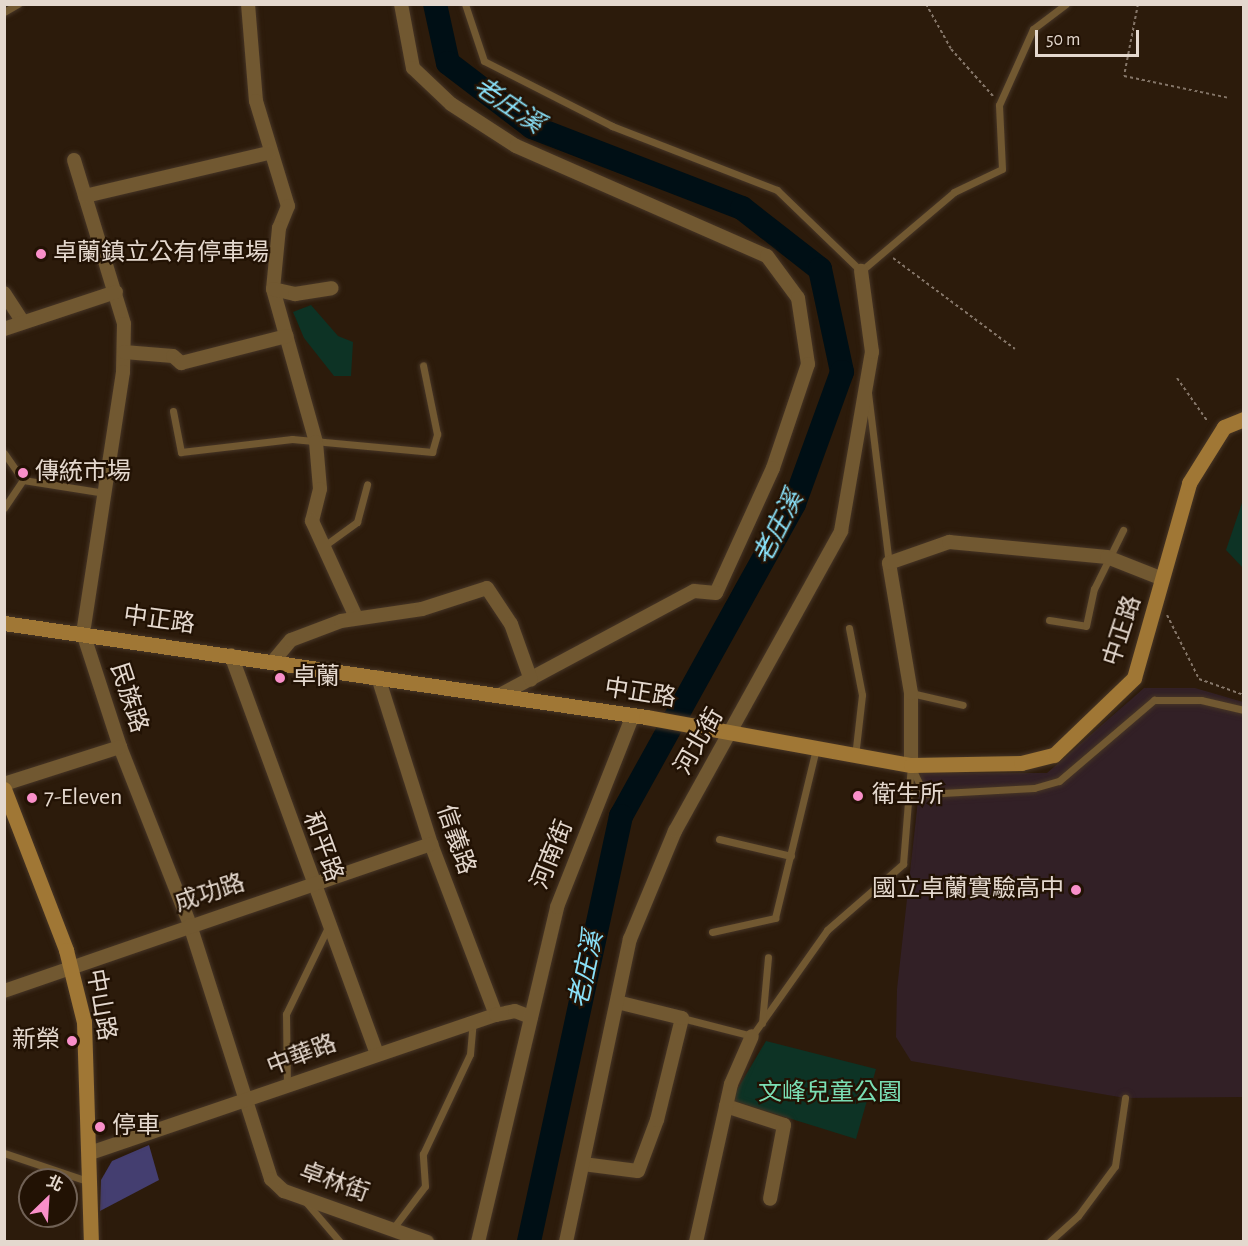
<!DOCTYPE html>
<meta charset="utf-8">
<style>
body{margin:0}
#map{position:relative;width:1248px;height:1246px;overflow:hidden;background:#2c1b0b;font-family:"Alegreya Sans","Noto Sans TC",sans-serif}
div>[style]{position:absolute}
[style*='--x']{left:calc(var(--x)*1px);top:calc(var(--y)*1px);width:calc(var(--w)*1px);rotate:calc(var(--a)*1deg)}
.education>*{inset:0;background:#322026}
.green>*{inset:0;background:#0d3325}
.river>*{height:24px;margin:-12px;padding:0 12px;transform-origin:12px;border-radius:12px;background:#000f15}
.building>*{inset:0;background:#443e70}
.path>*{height:2px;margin-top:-1px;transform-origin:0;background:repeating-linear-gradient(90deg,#857669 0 3px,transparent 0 6px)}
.roads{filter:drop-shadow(0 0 2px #463526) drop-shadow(0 0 2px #463526)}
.lane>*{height:7px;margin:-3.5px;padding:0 3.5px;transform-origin:3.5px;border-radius:3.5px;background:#715831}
.street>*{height:14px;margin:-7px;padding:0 7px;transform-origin:7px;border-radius:7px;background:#715831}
.secondary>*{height:15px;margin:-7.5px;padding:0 7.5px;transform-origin:7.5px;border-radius:7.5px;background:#a07735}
.dots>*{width:16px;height:16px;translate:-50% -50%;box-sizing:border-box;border:3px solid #221204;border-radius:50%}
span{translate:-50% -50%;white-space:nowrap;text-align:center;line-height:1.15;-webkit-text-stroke:4.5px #221204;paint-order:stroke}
.poi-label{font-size:24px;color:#e4d8ce}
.left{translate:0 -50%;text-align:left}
.right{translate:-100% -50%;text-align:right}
.street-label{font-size:24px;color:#e4d8ce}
.park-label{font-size:24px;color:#7adeb4}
.water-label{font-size:26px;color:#89e0f8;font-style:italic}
.frame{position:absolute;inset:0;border:6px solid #e4d8ce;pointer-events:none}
.north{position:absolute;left:18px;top:1168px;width:60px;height:60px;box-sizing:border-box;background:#221204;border:2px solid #706155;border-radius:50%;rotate:25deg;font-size:16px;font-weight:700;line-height:24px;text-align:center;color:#e4d8ce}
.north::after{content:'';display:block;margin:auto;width:21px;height:27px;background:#f98fc9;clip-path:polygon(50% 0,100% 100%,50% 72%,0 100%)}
.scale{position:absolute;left:1035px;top:30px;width:104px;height:27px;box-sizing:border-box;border:3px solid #e4d8ce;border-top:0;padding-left:8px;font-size:18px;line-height:21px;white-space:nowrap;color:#e4d8ce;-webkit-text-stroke:4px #221204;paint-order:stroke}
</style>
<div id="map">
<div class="education">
<i style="clip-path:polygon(1144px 688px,1195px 688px,1243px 702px,1243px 1097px,1125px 1098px,911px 1061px,896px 1037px,897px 989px,921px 773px,1047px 773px)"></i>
</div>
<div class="green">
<i style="clip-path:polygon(311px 305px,338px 336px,353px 342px,351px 376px,334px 376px,304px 338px,293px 312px)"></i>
<i style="clip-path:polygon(1243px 500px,1244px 568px,1243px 568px,1226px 550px)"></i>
<i style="clip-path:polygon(766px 1041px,876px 1069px,856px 1139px,731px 1100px)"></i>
</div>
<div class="river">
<i style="--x:435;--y:4;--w:60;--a:77.6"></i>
<i style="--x:448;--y:63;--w:106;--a:37.3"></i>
<i style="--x:532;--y:127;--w:225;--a:21.1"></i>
<i style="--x:742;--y:208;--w:99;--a:38"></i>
<i style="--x:820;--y:269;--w:105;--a:77.9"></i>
<i style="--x:842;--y:372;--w:140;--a:110"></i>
<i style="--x:794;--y:504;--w:357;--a:119"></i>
<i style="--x:621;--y:816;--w:436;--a:102.2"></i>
</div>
<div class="building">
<i style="clip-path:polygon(149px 1145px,159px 1180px,100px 1211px,101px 1180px,112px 1161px)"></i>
</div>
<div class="path">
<i style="--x:926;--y:4;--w:51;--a:60.9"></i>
<i style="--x:951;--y:49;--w:63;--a:48.2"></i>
<i style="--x:1138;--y:4;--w:73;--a:101"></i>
<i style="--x:1124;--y:76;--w:107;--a:11.8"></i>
<i style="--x:893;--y:258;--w:152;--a:36.7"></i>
<i style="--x:1177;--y:378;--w:54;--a:54.8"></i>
<i style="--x:1167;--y:615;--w:72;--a:63.4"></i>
<i style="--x:1199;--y:679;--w:48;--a:19.6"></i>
</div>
<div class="roads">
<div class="lane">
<i style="--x:465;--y:4;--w:60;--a:71.6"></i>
<i style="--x:484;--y:61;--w:144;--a:26.9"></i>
<i style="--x:612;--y:126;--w:177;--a:21.2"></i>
<i style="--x:777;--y:190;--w:117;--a:44"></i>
<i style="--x:861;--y:271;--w:122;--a:-40.3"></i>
<i style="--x:954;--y:192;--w:53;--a:-25.6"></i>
<i style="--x:1002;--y:169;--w:64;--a:-92.7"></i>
<i style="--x:999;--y:105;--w:83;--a:-65.9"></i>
<i style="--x:1033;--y:29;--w:41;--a:-37.1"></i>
<i style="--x:4;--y:12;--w:16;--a:-30"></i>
<i style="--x:868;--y:393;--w:171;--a:83"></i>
<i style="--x:173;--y:411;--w:42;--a:79"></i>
<i style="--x:181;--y:452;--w:112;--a:-6.7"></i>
<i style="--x:292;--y:439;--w:141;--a:5.3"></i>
<i style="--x:432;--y:452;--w:19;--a:-74"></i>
<i style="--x:437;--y:434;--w:70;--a:-101.5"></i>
<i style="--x:4;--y:453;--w:33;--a:55"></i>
<i style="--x:23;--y:480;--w:83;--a:9"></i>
<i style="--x:4;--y:508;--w:34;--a:-56"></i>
<i style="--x:324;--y:546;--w:41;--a:-36"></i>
<i style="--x:357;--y:522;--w:39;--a:-75"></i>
<i style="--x:1049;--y:620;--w:37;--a:9"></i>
<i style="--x:1086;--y:626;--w:38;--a:-78"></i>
<i style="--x:1094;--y:589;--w:66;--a:-63.8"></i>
<i style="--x:849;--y:628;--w:68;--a:79"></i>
<i style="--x:862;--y:695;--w:61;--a:96.5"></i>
<i style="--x:911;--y:693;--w:53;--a:13"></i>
<i style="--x:912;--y:768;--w:29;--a:65"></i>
<i style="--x:924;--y:794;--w:110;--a:-3.1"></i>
<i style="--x:1034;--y:788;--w:26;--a:-16"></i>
<i style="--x:1059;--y:781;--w:125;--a:-40.5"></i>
<i style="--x:1154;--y:700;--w:47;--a:0"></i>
<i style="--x:1201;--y:700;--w:44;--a:13.1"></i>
<i style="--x:719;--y:839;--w:74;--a:13.3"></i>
<i style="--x:712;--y:932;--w:65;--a:-12.5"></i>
<i style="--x:775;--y:918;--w:174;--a:-76.4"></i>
<i style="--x:682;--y:1018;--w:72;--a:14.4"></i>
<i style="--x:752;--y:1036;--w:130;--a:-54.7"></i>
<i style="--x:827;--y:930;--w:101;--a:-41"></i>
<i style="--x:903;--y:864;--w:99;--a:-85.4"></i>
<i style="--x:762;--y:1023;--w:66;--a:-84.8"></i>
<i style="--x:287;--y:1086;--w:72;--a:-90.8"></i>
<i style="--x:286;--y:1014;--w:97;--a:-64.2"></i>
<i style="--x:4;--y:1153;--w:91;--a:18.6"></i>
<i style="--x:305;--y:1201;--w:54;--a:49.5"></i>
<i style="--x:391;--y:1231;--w:56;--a:-52.9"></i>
<i style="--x:425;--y:1186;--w:32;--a:-94"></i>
<i style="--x:423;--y:1154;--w:110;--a:-64.8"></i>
<i style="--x:470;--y:1054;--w:32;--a:-85"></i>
<i style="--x:1049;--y:1242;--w:39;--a:-42"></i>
<i style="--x:1078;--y:1216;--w:62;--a:-53.5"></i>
<i style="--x:1115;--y:1166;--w:69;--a:-81.6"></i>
</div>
<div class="street">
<i style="--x:248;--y:4;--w:97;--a:85.3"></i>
<i style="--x:256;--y:101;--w:110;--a:73.1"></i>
<i style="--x:288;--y:206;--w:24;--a:112"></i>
<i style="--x:279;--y:228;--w:61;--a:95.6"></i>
<i style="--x:273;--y:289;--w:159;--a:74.3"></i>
<i style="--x:316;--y:442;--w:47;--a:85.1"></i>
<i style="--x:320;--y:489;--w:33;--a:104"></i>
<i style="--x:312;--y:521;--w:106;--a:65.4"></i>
<i style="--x:401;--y:4;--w:65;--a:79.4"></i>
<i style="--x:413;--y:68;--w:52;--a:43.5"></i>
<i style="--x:451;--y:104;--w:77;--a:32.9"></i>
<i style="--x:516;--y:146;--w:274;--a:23.7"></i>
<i style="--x:767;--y:256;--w:52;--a:53.6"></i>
<i style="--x:798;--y:298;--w:67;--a:81.4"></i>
<i style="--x:808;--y:364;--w:110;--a:108.6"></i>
<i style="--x:773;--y:468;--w:137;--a:114.5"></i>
<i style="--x:716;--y:593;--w:22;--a:-175"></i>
<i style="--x:694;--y:591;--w:220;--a:151.8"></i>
<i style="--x:74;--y:160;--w:171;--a:73"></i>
<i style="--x:124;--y:324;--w:48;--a:91.2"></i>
<i style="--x:123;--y:372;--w:264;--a:98.7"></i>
<i style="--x:83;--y:633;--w:120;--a:72"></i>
<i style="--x:120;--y:747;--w:191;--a:68.5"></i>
<i style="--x:190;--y:925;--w:267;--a:72.3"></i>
<i style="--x:271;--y:1179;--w:18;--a:43"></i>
<i style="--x:284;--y:1191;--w:152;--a:19.6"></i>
<i style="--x:85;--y:196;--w:189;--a:-13.2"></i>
<i style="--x:273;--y:289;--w:23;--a:13"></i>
<i style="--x:295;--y:294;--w:37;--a:-9"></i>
<i style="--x:4;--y:293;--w:35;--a:57"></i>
<i style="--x:4;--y:329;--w:118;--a:-18.3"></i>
<i style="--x:124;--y:352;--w:49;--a:4.7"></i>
<i style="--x:173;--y:356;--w:11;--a:41"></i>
<i style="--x:181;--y:363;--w:109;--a:-14.3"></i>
<i style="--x:231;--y:655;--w:423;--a:69.9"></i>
<i style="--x:275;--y:659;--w:25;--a:-50"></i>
<i style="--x:291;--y:640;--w:53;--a:-20.8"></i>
<i style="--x:341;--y:621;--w:82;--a:-8.4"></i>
<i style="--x:422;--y:609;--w:68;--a:-17.9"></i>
<i style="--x:487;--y:588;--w:43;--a:56.3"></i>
<i style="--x:511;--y:624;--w:59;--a:70.3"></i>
<i style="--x:378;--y:677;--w:175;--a:72.4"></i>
<i style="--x:431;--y:844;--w:183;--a:69.2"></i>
<i style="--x:911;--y:765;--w:72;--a:-90"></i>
<i style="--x:911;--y:693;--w:132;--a:-99.6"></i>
<i style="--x:889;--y:563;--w:64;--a:-19.3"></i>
<i style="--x:949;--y:542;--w:159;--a:5.4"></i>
<i style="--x:1107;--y:557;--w:60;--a:21.4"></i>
<i style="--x:4;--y:784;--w:122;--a:-17.7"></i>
<i style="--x:4;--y:991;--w:452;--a:-19"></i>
<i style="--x:726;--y:1106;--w:61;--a:18.1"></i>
<i style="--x:784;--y:1125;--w:75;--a:100.7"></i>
<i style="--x:90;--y:1153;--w:429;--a:-18.8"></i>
<i style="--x:496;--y:1015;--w:19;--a:-12"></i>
<i style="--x:515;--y:1011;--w:17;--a:21"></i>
<i style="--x:583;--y:1164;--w:55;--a:7.3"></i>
<i style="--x:638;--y:1171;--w:54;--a:-69.6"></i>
<i style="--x:657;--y:1120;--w:105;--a:-76.2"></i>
<i style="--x:682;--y:1018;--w:67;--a:-166.2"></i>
<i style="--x:478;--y:1242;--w:344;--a:-76.7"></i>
<i style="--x:557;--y:907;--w:206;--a:-68.4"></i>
<i style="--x:566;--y:1242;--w:310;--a:-78.1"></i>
<i style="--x:630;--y:939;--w:117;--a:-67.4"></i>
<i style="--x:675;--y:831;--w:343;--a:-61"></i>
<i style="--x:841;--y:531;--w:182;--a:-80.2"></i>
<i style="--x:872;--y:352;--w:82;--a:-97.7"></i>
<i style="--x:696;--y:1242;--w:162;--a:-77.5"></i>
<i style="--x:731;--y:1084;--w:52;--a:-66.4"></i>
</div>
<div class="secondary">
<i style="--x:4;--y:623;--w:649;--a:8.33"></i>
<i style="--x:646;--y:717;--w:269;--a:10.3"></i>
<i style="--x:911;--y:765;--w:110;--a:-1"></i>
<i style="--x:1021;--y:763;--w:34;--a:-14"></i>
<i style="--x:1054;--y:755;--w:111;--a:-43.9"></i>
<i style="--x:1134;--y:678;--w:203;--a:-74.2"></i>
<i style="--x:1189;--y:483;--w:66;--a:-58"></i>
<i style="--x:1224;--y:427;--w:22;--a:-22"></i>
<i style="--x:4;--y:789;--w:173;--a:68.9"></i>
<i style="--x:66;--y:950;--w:74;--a:76"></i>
<i style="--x:84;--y:1022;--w:220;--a:88.2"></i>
</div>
</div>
<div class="dots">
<i style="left:41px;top:254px;background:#f98fc9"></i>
<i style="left:23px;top:473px;background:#f98fc9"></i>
<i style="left:280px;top:678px;background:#f98fc9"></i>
<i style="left:858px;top:796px;background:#f98fc9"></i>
<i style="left:32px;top:798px;background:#f98fc9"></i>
<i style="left:1076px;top:890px;background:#f98fc9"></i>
<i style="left:72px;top:1041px;background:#f98fc9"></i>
<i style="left:100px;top:1127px;background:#f98fc9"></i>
</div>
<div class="poi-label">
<span class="left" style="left:53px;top:254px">卓蘭鎮立公有停車場</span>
<span class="left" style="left:35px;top:473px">傳統市場</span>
<span class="left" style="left:292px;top:678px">卓蘭</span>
<span class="left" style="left:872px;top:796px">衛生所</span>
<span class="left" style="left:44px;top:798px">7-Eleven</span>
<span class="right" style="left:1064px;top:890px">國立卓蘭實驗高中</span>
<span class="right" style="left:60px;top:1041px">新榮</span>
<span class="left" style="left:112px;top:1127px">停車</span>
</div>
<div class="street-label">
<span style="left:159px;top:621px;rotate:8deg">中正路</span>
<span style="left:1123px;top:631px;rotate:-72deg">中正路</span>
<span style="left:640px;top:694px;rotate:9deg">中正路</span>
<span style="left:128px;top:698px;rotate:72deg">民族路</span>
<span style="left:700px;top:742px;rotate:-60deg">河北街</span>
<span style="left:455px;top:840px;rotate:71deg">信義路</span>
<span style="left:322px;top:847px;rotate:70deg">和平路</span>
<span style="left:553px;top:855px;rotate:-68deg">河南街</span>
<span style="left:210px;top:894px;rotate:-18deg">成功路</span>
<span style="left:100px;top:1005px;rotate:80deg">中山路</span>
<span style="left:302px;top:1056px;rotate:-21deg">中華路</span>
<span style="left:334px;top:1183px;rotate:20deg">卓林街</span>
</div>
<div class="park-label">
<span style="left:830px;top:1094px">文峰兒童公園</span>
</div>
<div class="water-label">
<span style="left:508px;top:106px;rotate:34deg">老庄溪</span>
<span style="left:779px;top:528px;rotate:-63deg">老庄溪</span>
<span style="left:587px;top:970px;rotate:-78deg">老庄溪</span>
</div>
<div class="frame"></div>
<div class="north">北</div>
<div class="scale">50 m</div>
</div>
